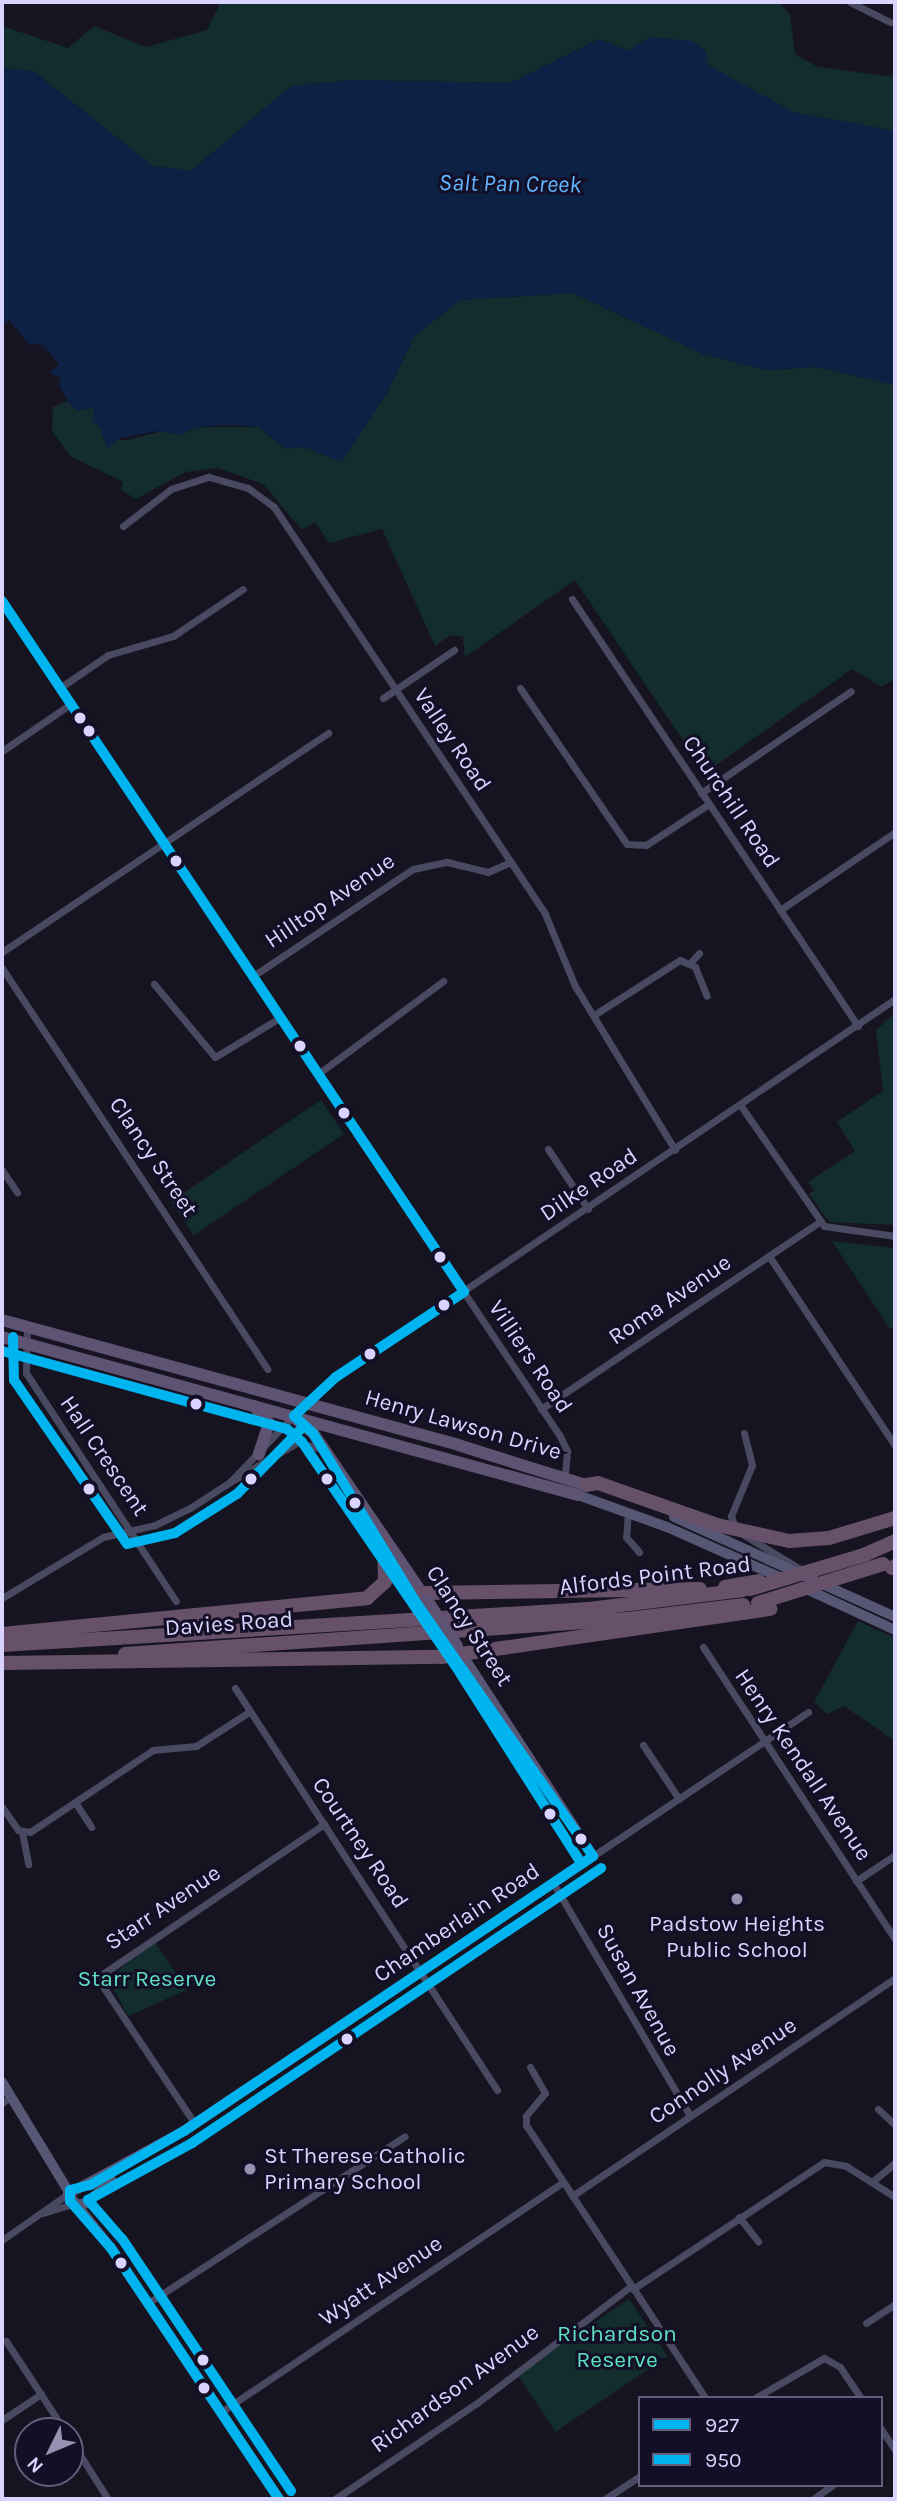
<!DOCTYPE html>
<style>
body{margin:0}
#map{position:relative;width:897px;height:2501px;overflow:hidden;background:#161421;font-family:Karla,sans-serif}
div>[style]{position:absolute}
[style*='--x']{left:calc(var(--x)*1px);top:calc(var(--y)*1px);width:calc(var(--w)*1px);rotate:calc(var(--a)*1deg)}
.green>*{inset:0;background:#132c2d;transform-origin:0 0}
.water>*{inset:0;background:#0d2144}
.street>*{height:7px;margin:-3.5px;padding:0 3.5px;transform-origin:3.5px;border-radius:3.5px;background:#4a4962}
.secondary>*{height:10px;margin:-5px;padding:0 5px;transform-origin:5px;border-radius:5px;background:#575674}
.primary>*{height:12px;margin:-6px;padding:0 6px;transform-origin:6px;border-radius:6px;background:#5e5373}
.highway>*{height:14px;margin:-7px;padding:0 7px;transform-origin:7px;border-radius:7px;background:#67516a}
.primary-bridge>*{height:12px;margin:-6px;padding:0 6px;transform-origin:6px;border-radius:6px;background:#5e5373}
.highway-bridge>*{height:14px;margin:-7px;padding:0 7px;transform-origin:7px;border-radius:7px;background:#67516a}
.bus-1>*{height:10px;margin:-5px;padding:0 5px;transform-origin:5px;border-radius:5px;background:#00b5ef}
.bus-2>*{height:10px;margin:-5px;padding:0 5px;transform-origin:5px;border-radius:5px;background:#00b5ef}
.dots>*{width:19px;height:19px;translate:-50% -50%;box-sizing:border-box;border:4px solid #130f26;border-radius:50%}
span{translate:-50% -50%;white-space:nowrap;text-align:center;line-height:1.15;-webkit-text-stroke:6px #130f26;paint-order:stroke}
.street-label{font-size:23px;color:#d9d4ff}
.poi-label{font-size:23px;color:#d9d4ff}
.left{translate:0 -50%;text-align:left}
.park-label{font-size:23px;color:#5fe0c0}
.water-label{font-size:24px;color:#62b6ff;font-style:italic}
.frame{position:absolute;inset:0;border:4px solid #d9d4ff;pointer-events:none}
.legend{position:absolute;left:638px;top:2396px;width:245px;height:91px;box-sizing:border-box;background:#130f26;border:2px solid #625e7d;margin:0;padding:9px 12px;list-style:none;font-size:21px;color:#d9d4ff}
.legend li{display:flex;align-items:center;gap:14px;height:35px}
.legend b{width:35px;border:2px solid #625e7d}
.north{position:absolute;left:14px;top:2417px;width:70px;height:70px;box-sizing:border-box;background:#130f26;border:2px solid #625e7d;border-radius:50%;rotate:227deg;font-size:19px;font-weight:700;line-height:28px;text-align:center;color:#d9d4ff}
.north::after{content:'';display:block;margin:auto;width:24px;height:32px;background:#9591b1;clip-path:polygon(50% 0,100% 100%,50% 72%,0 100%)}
</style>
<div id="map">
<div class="green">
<i style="clip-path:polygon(221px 2px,778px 2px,790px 14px,795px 54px,818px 67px,895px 77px,895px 131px,793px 112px,650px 37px,628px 51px,599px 39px,510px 83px,353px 80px,291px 86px,191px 171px,153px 166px,33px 71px,2px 68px,2px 26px,68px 48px,94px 26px,146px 47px,207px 30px)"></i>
<i style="clip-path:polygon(573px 293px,703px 354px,766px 370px,817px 367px,895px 385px,895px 678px,882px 687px,852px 669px,705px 773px,575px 580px,465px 657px,463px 637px,451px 635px,435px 646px,382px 529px,329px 543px,315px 522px,302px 530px,263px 484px,218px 468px,185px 472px,136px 499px,121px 490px,123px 482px,70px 456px,52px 431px,53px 407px,67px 401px,77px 410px,94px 408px,105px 439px,127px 440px,167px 430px,179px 435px,196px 427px,259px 427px,281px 446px,305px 447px,341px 462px,386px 394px,414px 337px,460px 300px)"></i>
<i style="clip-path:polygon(895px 1013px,895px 1225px,829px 1222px,809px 1194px,814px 1190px,808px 1182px,855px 1151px,837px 1122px,883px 1091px,876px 1030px)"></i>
<i style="left:321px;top:1100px;width:41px;height:181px;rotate:56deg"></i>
<i style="clip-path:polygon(832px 1241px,895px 1248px,895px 1326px,890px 1329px)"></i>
<i style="clip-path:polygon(858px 1621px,895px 1638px,895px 1741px,844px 1706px,827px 1714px,814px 1702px)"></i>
<i style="clip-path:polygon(155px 1942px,187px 1990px,128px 2016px,108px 1978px)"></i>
<i style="left:629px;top:2299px;width:69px;height:135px;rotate:56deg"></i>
</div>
<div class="water">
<i style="clip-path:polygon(650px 37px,692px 41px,706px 51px,708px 65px,793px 112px,895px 131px,895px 385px,817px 367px,766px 370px,703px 354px,573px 293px,460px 300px,414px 337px,386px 394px,341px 462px,305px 447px,285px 449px,259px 427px,229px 425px,196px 427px,179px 435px,158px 431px,120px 438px,107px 448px,100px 427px,92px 421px,94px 408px,77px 410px,67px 401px,58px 382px,62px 378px,50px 373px,59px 364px,46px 349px,40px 343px,31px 346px,9px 320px,2px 325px,2px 68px,33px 71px,153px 166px,191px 171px,291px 86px,353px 80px,510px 83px,599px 39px,628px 51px)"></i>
</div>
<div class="street">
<i style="--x:850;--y:2;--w:45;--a:26.6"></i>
<i style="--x:123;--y:526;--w:61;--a:-37.6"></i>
<i style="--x:171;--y:489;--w:40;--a:-18"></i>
<i style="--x:209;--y:477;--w:41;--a:15.8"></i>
<i style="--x:248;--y:488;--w:32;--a:36"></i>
<i style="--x:274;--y:507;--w:489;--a:56.3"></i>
<i style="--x:545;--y:914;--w:78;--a:67.4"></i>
<i style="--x:575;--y:986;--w:192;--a:58.6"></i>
<i style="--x:572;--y:599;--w:514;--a:56.19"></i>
<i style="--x:2;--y:601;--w:1004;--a:56.25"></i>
<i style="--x:560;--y:1436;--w:17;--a:65"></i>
<i style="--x:567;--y:1451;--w:25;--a:95"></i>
<i style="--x:61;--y:687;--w:57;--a:-34.2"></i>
<i style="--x:108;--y:655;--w:68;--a:-16.3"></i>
<i style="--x:173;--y:636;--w:84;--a:-33.9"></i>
<i style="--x:520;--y:688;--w:189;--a:55.6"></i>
<i style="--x:627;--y:844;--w:19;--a:3"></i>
<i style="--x:646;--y:845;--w:75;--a:-33.1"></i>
<i style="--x:383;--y:698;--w:86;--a:-34.1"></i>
<i style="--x:2;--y:751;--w:85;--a:-34.4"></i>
<i style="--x:701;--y:793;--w:181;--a:-34.2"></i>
<i style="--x:780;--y:910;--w:139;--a:-34.1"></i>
<i style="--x:2;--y:952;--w:393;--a:-33.9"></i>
<i style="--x:691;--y:962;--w:12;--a:-48"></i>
<i style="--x:2;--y:968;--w:481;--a:56.5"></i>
<i style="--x:253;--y:976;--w:192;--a:-33.8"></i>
<i style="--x:413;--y:869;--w:35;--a:-12"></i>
<i style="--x:447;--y:862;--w:42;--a:13.7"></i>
<i style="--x:488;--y:872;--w:24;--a:-24"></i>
<i style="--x:154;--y:984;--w:95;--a:50.1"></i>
<i style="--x:215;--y:1057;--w:77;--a:-31.2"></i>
<i style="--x:594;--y:1015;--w:102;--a:-32.6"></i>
<i style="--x:680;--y:960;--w:17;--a:25"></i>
<i style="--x:695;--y:967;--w:31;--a:68"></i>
<i style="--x:318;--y:1074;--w:156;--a:-36.6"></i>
<i style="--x:741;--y:1106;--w:146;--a:55.3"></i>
<i style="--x:824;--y:1226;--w:72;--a:8"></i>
<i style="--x:548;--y:1149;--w:72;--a:56.3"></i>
<i style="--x:2;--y:1170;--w:27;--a:56"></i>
<i style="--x:769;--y:1256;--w:228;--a:56.4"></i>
<i style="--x:27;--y:1327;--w:46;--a:91.2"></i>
<i style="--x:26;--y:1373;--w:273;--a:56.7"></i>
<i style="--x:306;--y:1403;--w:40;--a:-41"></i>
<i style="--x:336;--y:1377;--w:675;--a:-34.07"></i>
<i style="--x:541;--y:1409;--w:335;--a:-33.9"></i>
<i style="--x:230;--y:1482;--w:79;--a:-30.5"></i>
<i style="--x:298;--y:1442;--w:24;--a:17"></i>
<i style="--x:628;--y:1511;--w:26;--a:94"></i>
<i style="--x:626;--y:1537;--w:20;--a:49"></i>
<i style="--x:735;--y:1527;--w:12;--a:-110"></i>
<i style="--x:731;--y:1516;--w:55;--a:-67.6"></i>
<i style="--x:752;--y:1465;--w:33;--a:-104"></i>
<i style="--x:744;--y:1535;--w:71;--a:31.2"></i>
<i style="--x:2;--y:1598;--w:118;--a:-31.1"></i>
<i style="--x:103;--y:1537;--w:53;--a:-13"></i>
<i style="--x:155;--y:1525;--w:39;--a:-26"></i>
<i style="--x:190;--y:1508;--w:48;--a:-33"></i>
<i style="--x:230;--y:1482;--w:90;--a:-46.4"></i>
<i style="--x:703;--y:1647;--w:349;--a:56.7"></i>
<i style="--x:235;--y:1688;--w:480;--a:56.9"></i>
<i style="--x:643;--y:1745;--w:65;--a:56.3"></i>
<i style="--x:75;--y:1802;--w:30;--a:57"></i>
<i style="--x:2;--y:1807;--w:28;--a:55"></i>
<i style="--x:18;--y:1830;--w:12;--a:9"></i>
<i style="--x:30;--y:1832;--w:148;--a:-33.7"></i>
<i style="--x:153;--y:1750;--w:43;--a:-5.3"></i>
<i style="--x:196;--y:1746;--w:63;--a:-32.7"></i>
<i style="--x:22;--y:1832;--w:33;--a:79"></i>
<i style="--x:593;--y:1856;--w:259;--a:-33.8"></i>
<i style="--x:856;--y:1881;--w:47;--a:-33.7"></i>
<i style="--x:553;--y:1883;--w:270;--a:59.5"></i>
<i style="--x:530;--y:2067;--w:30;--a:60"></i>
<i style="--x:545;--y:2093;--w:30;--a:130"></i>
<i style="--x:526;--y:2116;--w:9;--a:90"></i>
<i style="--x:526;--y:2125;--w:326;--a:56.7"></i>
<i style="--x:2;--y:2103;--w:11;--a:-38"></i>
<i style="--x:878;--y:2109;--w:23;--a:43"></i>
<i style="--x:195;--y:2124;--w:164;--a:-123.8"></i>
<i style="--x:104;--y:1988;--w:15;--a:-90"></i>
<i style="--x:104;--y:1973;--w:266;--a:-34.1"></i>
<i style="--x:872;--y:2182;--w:30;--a:-40"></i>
<i style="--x:572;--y:2196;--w:390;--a:-34"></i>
<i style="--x:43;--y:2213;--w:30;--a:-17"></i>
<i style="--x:739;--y:2217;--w:31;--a:52"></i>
<i style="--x:2;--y:2240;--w:80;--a:-34.9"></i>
<i style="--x:633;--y:2289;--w:229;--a:-33.6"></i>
<i style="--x:824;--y:2162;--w:22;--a:10"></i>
<i style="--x:846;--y:2166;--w:58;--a:32.3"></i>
<i style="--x:148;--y:2303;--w:306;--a:-33"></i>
<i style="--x:866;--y:2323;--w:35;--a:-33"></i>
<i style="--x:6;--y:2341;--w:108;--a:56.8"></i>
<i style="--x:755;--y:2398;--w:80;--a:-30.1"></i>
<i style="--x:824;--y:2358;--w:18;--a:29"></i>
<i style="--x:840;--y:2367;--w:37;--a:56"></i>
<i style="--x:221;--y:2412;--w:412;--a:-33.9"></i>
<i style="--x:2;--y:2420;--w:47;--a:-33.7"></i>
<i style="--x:881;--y:2429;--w:25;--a:56"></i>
<i style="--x:70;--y:2439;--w:71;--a:57.7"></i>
<i style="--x:335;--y:2499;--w:171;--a:-34.1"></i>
<i style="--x:477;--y:2403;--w:193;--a:-37.2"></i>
<i style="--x:605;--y:2499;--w:42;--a:-33.3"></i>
<i style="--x:813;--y:2499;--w:24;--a:-35"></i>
</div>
<div class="secondary">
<i style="--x:578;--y:1495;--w:95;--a:19.8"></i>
<i style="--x:667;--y:1527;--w:128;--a:24"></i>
<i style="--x:674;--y:1517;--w:243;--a:24.3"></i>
<i style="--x:802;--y:1587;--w:102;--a:24.8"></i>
<i style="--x:451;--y:1655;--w:72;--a:53.4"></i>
<i style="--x:2;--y:2082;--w:129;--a:58.7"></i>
<i style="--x:75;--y:2205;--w:13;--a:-9"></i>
<i style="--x:88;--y:2203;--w:33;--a:-46"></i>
<i style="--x:279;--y:2499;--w:303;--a:-123.8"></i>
<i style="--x:110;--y:2247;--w:68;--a:-128.4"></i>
<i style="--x:68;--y:2194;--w:132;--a:-28.5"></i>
<i style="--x:184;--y:2131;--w:493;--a:-33.9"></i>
<i style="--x:593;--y:1856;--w:241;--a:-123"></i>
</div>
<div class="primary">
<i style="--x:2;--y:1320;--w:473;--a:15.3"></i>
<i style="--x:458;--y:1445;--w:134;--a:17.4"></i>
<i style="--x:2;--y:1337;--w:597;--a:15.34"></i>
<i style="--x:254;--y:1406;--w:23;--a:49"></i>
<i style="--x:269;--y:1423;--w:33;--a:108"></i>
<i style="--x:296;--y:1419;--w:22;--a:39"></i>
<i style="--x:313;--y:1433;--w:201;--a:55.8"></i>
<i style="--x:386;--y:1550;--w:59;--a:60.4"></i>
</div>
<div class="highway">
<i style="--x:586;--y:1485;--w:12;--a:-9"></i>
<i style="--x:598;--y:1483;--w:126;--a:19.4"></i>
<i style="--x:717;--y:1525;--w:74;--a:12.5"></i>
<i style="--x:789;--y:1541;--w:40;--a:-4.3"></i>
<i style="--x:829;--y:1538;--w:69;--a:-16.9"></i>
<i style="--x:864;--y:1555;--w:34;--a:-24"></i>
<i style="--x:892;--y:1568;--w:4;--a:-34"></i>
<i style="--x:422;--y:1593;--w:278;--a:-0.8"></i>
<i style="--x:2;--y:1634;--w:367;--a:-5.6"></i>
<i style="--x:367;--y:1598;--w:24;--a:-42"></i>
<i style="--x:385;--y:1582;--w:41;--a:-91.4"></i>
<i style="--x:2;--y:1645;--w:588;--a:-3.51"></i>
<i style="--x:589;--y:1609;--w:155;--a:-7"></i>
<i style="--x:125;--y:1654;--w:504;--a:-3.98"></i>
<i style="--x:628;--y:1619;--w:116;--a:-6.9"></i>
<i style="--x:2;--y:1663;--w:439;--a:-0.8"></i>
<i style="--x:441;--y:1657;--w:333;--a:-8.3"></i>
</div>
<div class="primary-bridge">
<i style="--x:427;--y:1600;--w:55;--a:56.9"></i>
<i style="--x:415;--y:1601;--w:56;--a:56.6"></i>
</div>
<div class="highway-bridge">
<i style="--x:725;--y:1587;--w:34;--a:-10"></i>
<i style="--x:750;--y:1589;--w:119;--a:-16.6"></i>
<i style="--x:758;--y:1603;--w:131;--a:-17.3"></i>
</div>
<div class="bus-1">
<i style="--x:2;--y:601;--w:831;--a:56.23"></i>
<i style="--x:294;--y:1416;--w:25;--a:42"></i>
<i style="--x:313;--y:1433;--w:197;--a:58.7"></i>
<i style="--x:415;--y:1601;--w:311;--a:55.1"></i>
<i style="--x:294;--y:1416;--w:57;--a:-42.9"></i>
<i style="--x:336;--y:1377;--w:154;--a:-33.6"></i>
<i style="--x:279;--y:2499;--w:303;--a:-123.8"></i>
<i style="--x:110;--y:2247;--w:61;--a:-131"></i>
<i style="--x:70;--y:2201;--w:11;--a:-90"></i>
<i style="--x:70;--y:2190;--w:21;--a:-14"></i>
<i style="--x:90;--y:2185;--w:108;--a:-29.9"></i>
<i style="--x:184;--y:2131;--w:493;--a:-33.9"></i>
</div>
<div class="bus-2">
<i style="--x:13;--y:1337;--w:43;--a:88.7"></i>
<i style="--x:14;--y:1380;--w:199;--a:55.4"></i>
<i style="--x:127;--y:1544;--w:49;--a:-12.9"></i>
<i style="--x:175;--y:1533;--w:73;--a:-32.2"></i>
<i style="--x:237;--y:1494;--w:95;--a:-45.4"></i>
<i style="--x:2;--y:1351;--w:295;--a:15.3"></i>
<i style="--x:287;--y:1429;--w:20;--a:41"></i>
<i style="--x:302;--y:1442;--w:280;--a:55.6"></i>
<i style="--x:460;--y:1673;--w:225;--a:57.5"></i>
<i style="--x:291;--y:2491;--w:303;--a:-123.8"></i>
<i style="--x:122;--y:2239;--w:52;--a:-131.1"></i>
<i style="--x:88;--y:2200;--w:119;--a:-28.7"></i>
<i style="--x:192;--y:2143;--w:493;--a:-33.9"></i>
</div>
<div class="dots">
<i style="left:80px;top:718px;background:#d9d4ff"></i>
<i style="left:89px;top:731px;background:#d9d4ff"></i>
<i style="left:176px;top:861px;background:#d9d4ff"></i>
<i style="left:300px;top:1046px;background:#d9d4ff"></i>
<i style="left:344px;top:1113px;background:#d9d4ff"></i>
<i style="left:440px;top:1257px;background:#d9d4ff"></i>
<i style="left:444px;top:1305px;background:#d9d4ff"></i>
<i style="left:370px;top:1354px;background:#d9d4ff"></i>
<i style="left:196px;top:1404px;background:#d9d4ff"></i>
<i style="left:251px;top:1479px;background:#d9d4ff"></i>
<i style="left:327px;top:1479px;background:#d9d4ff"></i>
<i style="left:89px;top:1489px;background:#d9d4ff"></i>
<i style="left:355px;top:1503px;background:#d9d4ff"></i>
<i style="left:550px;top:1814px;background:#d9d4ff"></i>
<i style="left:581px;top:1839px;background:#d9d4ff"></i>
<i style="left:737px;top:1899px;background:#9591b1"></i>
<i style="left:347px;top:2039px;background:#d9d4ff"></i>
<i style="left:250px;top:2169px;background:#9591b1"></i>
<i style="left:121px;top:2263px;background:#d9d4ff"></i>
<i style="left:203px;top:2360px;background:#d9d4ff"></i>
<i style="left:204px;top:2388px;background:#d9d4ff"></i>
</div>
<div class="street-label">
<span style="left:452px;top:740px;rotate:56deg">Valley Road</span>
<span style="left:731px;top:802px;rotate:56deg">Churchill Road</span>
<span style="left:330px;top:901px;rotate:-34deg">Hilltop Avenue</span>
<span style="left:153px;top:1157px;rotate:56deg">Clancy Street</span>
<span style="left:589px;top:1185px;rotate:-34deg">Dilke Road</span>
<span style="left:670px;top:1300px;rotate:-34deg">Roma Avenue</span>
<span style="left:530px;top:1357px;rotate:56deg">Villiers Road</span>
<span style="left:463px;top:1425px;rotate:16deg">Henry Lawson Drive</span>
<span style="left:104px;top:1456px;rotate:56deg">Hall Crescent</span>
<span style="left:655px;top:1576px;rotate:-7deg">Alfords Point Road</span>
<span style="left:229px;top:1624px;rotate:-4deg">Davies Road</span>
<span style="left:469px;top:1626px;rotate:57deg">Clancy Street</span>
<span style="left:803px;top:1765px;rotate:56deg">Henry Kendall Avenue</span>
<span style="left:360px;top:1843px;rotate:56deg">Courtney Road</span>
<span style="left:163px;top:1908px;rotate:-34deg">Starr Avenue</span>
<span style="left:457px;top:1923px;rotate:-34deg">Chamberlain Road</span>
<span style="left:638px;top:1990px;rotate:61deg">Susan Avenue</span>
<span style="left:723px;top:2071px;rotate:-34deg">Connolly Avenue</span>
<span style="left:381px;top:2281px;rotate:-34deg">Wyatt Avenue</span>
<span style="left:455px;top:2389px;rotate:-36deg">Richardson Avenue</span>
</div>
<div class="poi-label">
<span style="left:737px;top:1937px">Padstow Heights<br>Public School</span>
<span class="left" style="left:264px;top:2169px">St Therese Catholic<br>Primary School</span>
</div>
<div class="park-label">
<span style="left:147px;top:1979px">Starr Reserve</span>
<span style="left:617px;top:2347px">Richardson<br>Reserve</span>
</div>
<div class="water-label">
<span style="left:510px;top:184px;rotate:1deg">Salt Pan Creek</span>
</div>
<div class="frame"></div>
<ul class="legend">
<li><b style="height:9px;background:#00b5ef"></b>927</li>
<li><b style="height:9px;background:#00b5ef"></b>950</li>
</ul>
<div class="north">N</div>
</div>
